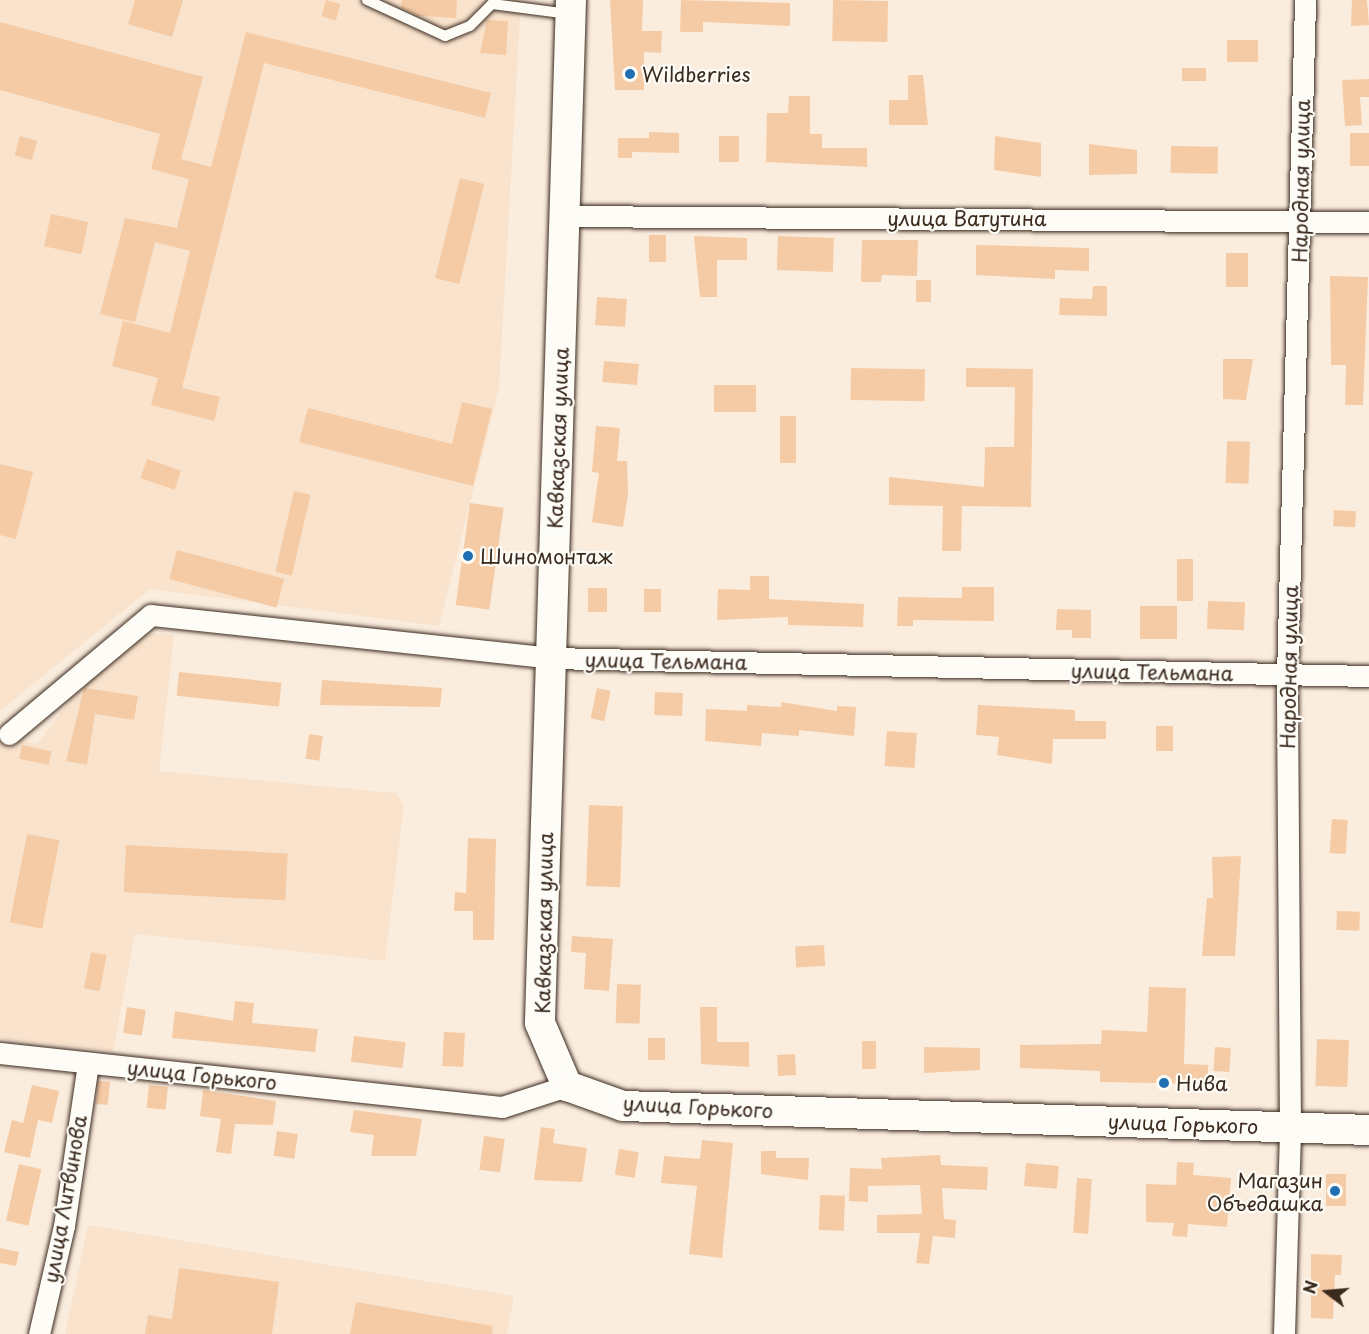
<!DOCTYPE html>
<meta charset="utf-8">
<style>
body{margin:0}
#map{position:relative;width:1369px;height:1334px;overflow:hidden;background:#fbedde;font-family:"Playpen Sans",sans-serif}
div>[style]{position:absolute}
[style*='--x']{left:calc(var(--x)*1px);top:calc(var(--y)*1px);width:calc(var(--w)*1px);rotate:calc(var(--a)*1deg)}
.built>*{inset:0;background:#f9e3cd}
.building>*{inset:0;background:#f5cba5;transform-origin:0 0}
.roads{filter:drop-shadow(0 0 2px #3b2a1e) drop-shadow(0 0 2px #3b2a1e)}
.service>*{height:10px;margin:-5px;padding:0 5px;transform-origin:5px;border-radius:5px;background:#fdfcf7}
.minor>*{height:21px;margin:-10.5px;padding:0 10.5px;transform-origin:10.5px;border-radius:10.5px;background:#fdfcf7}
.secondary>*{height:30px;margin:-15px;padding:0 15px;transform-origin:15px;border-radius:15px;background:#fdfcf7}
.dots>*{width:16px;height:16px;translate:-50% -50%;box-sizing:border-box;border:3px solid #fdfcf7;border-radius:50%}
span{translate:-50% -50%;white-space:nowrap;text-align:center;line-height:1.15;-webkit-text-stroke:4.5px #fdfcf7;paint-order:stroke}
.poi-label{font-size:20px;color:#3b2a1e}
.left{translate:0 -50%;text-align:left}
.right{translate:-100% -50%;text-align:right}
.street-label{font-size:20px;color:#3b2a1e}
.north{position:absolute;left:1297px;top:1262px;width:60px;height:60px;-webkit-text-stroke:4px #fdfcf7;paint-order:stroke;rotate:286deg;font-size:16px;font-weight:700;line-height:24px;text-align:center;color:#3b2a1e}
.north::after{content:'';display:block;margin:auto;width:21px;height:27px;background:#3b2a1e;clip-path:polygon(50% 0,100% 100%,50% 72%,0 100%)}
</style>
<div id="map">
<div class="built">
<i style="clip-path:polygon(0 0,521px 0,499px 389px,439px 626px,150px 589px,0 711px)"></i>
<i style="clip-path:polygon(144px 633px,174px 635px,159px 771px,396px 793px,404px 805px,385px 961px,135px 934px,113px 1052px,0 1039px,0 735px,37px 744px,89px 675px)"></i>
<i style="clip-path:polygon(88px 1225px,514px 1296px,507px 1334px,65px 1334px)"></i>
</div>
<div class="building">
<i style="clip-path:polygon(135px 0,183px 0,172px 37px,128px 24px)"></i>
<i style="left:326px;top:0;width:15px;height:17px;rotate:16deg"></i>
<i style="clip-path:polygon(402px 0,457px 0,456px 18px,419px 16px,401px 8px)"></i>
<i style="clip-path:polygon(610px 0,643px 0,642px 31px,662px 31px,661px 53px,644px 52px,644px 90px,615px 90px)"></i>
<i style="clip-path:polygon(681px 0,790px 3px,790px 26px,703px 22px,703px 32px,680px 32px)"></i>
<i style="left:833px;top:0;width:55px;height:41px;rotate:1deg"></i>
<i style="clip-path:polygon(1352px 0,1367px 0,1369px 25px,1351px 26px)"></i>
<i style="clip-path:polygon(487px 20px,508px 21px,506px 55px,480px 53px)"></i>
<i style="clip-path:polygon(0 22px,203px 77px,181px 159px,211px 167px,246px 32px,491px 93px,485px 118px,264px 63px,182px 388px,220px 397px,214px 421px,151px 405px,158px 378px,112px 366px,123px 321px,170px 333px,190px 251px,155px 242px,135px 322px,100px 314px,125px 218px,177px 228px,189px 179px,151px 169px,160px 134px,0 90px)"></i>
<i style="left:1227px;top:40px;width:31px;height:22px"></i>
<i style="left:1182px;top:68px;width:24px;height:13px"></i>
<i style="clip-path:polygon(908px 75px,923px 75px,928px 125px,889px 125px,889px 100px,908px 100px)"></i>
<i style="clip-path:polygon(1369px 79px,1369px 97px,1360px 97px,1362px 125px,1345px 126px,1342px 80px)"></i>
<i style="clip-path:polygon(789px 96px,810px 96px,810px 134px,822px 134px,822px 148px,867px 148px,867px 167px,766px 162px,767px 113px,788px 113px)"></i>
<i style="clip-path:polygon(649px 132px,679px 133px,679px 153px,632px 152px,632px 158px,618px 158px,618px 138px,649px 138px)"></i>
<i style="left:1369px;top:133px;width:33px;height:19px;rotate:90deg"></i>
<i style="left:20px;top:136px;width:18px;height:20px;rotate:16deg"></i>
<i style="left:719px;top:136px;width:20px;height:26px"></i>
<i style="clip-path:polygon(995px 136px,1041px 143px,1041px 177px,994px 170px)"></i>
<i style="clip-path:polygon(1089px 144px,1137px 150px,1137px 174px,1089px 175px)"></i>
<i style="left:1171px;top:146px;width:47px;height:27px;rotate:1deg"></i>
<i style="left:460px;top:178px;width:25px;height:103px;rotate:14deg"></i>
<i style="left:51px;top:214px;width:38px;height:33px;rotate:12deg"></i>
<i style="left:649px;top:235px;width:17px;height:27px"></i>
<i style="clip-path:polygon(694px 236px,747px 238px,747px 260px,717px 260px,717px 297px,700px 297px)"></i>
<i style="left:778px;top:236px;width:56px;height:34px;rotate:2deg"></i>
<i style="clip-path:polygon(862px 240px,918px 240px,917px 276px,882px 275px,881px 282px,861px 282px)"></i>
<i style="clip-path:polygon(976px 245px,1089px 248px,1089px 271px,1055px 270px,1055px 279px,976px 275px)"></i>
<i style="left:1226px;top:253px;width:22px;height:34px"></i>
<i style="clip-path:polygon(1330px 276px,1368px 277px,1363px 405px,1345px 405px,1346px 365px,1331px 365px)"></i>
<i style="left:916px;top:280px;width:15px;height:22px"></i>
<i style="clip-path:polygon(1093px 286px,1107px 286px,1107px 316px,1059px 315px,1060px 298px,1092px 299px)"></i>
<i style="left:597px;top:297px;width:30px;height:28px;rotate:4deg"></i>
<i style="clip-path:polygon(1223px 359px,1253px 359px,1246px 400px,1223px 399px)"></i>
<i style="left:604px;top:361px;width:35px;height:21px;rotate:5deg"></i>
<i style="left:851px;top:368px;width:74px;height:32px;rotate:1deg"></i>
<i style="clip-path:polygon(966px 368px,1033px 369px,1031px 507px,962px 506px,961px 551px,942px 551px,943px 506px,889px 505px,889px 477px,984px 487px,985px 447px,1014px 447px,1015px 387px,966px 387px)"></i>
<i style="left:714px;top:385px;width:42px;height:27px"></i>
<i style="clip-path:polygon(462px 402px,492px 409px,473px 486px,299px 442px,308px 408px,452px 444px)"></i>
<i style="left:780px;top:416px;width:16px;height:47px"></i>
<i style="clip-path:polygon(596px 426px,620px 428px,617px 461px,627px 461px,628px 494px,623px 527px,592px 522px,599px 473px,592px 472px)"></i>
<i style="left:1227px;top:441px;width:23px;height:42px;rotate:2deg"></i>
<i style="left:147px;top:459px;width:36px;height:20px;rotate:19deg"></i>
<i style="clip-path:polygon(0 464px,33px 472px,16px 539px,0 535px)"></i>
<i style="left:294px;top:491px;width:17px;height:83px;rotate:13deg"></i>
<i style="left:470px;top:503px;width:34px;height:103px;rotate:8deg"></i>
<i style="left:1334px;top:510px;width:22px;height:16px;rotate:3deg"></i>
<i style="left:177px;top:550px;width:111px;height:30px;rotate:15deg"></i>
<i style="left:1177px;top:559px;width:16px;height:42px"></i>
<i style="clip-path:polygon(750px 576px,769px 576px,769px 599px,864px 604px,863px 627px,788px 625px,788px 617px,717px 620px,718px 589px,750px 590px)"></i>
<i style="clip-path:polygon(962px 587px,994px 587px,994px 621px,913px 620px,913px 626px,897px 626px,898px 597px,962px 598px)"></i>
<i style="left:588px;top:588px;width:19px;height:24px"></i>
<i style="left:644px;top:589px;width:17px;height:23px"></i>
<i style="left:1208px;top:601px;width:37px;height:28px;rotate:2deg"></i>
<i style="left:1140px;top:606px;width:37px;height:33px"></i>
<i style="clip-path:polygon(1057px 609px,1091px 610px,1091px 638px,1072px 638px,1072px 630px,1056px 630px)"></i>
<i style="left:179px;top:672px;width:103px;height:24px;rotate:6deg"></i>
<i style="clip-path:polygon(322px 680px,442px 688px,440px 707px,320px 705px)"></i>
<i style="clip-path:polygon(84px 688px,138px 696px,134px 720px,95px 714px,87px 765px,66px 761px)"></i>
<i style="left:597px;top:688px;width:14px;height:31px;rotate:12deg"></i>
<i style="left:655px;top:692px;width:28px;height:23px;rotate:2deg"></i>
<i style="clip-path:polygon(781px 702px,837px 711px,837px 706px,856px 707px,854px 736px,799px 730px,799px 736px,762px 733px,761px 746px,705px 741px,706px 709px,747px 711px,747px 705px,781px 707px)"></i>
<i style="clip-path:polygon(978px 705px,1075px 710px,1075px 721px,1106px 721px,1106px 739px,1053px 739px,1052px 764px,997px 755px,999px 737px,976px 735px)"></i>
<i style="left:1156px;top:726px;width:17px;height:25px"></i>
<i style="left:887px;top:731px;width:30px;height:35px;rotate:4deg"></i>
<i style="left:309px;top:734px;width:14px;height:25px;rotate:8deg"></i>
<i style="left:22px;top:745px;width:30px;height:14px;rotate:12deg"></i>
<i style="left:589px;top:805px;width:34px;height:81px;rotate:2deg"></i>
<i style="left:1332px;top:819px;width:16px;height:34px;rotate:4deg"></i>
<i style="left:27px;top:834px;width:33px;height:90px;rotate:11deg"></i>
<i style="clip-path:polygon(468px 838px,496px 839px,494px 940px,473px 940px,473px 911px,454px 911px,455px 892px,466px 893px)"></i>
<i style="left:126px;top:845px;width:162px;height:47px;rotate:3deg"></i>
<i style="clip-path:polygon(1241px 856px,1235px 956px,1202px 956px,1207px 898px,1213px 898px,1212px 857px)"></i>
<i style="left:1337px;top:911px;width:23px;height:19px;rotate:2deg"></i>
<i style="clip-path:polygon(572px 936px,613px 939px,609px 991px,584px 989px,586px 953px,571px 952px)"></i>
<i style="left:824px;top:945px;width:21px;height:29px;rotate:87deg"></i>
<i style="left:91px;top:952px;width:16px;height:37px;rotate:11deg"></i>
<i style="left:617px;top:984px;width:24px;height:39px;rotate:2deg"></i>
<i style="clip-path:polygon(1149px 987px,1186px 988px,1184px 1064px,1208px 1065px,1208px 1084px,1100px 1082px,1100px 1071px,1020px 1068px,1020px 1045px,1101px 1044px,1102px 1030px,1147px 1032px)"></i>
<i style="clip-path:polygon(235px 1001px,254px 1003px,252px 1023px,318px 1029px,315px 1052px,172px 1038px,175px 1011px,233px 1021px)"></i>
<i style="left:127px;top:1007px;width:19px;height:26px;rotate:9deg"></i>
<i style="clip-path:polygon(700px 1007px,717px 1007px,717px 1042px,749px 1042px,749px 1067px,701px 1064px)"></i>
<i style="left:444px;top:1032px;width:21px;height:34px;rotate:3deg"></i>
<i style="left:354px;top:1036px;width:52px;height:26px;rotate:7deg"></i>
<i style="left:648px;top:1038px;width:17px;height:22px"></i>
<i style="left:1317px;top:1039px;width:32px;height:47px;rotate:2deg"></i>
<i style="left:862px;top:1041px;width:14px;height:28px"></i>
<i style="clip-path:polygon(924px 1047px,980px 1048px,980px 1070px,924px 1073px)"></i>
<i style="left:1215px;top:1047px;width:16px;height:24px;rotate:4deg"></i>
<i style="left:795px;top:1054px;width:21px;height:18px;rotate:87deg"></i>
<i style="left:98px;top:1081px;width:12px;height:23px;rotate:5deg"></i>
<i style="clip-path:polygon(32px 1085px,59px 1091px,52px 1123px,38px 1120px,30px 1158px,4px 1152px,12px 1120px,23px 1123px)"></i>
<i style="left:149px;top:1085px;width:19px;height:23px;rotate:6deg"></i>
<i style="clip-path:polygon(203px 1090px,276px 1101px,273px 1125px,235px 1124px,231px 1154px,216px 1152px,221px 1119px,200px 1116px)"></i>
<i style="clip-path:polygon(354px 1110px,422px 1119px,416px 1156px,371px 1156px,374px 1135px,350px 1132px)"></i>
<i style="clip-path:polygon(541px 1127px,555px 1129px,553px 1143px,587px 1148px,582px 1182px,534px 1180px)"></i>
<i style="left:277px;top:1131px;width:21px;height:25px;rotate:8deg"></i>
<i style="left:484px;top:1136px;width:21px;height:34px;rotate:8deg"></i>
<i style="clip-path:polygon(702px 1140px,733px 1143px,722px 1258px,689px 1254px,697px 1186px,661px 1183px,664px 1156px,700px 1159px)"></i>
<i style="left:619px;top:1149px;width:20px;height:26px;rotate:9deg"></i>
<i style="clip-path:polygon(761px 1151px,776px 1151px,776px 1158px,809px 1158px,808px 1180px,761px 1174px)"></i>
<i style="clip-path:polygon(940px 1155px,941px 1165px,988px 1167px,987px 1190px,942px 1188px,944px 1219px,956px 1220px,955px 1238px,933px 1236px,929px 1264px,916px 1263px,920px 1233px,877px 1233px,877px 1215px,922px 1214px,920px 1185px,868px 1186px,868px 1202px,849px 1201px,850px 1168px,882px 1169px,881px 1158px)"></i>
<i style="clip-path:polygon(1177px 1162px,1194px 1163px,1193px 1175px,1231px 1178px,1227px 1227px,1188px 1224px,1187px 1237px,1172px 1236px,1174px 1223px,1146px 1222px,1146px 1184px,1176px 1185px)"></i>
<i style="left:1026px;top:1163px;width:33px;height:23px;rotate:5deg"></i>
<i style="left:19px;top:1164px;width:23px;height:58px;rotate:13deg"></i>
<i style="left:1326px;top:1174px;width:20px;height:32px"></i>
<i style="left:1077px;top:1178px;width:15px;height:55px;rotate:4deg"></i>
<i style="left:820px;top:1195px;width:25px;height:35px;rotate:2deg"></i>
<i style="clip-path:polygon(0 1248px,19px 1252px,16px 1266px,0 1263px)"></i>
<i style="clip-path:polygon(1311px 1254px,1342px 1255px,1341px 1275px,1335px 1275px,1333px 1319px,1311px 1318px)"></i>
<i style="clip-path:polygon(179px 1268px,279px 1282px,272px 1334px,145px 1334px,148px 1315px,172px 1319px)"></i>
<i style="clip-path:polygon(356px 1302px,493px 1326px,492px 1334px,350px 1334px)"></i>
</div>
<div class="roads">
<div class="service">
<i style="--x:367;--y:0;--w:86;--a:24.8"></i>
<i style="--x:445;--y:36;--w:27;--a:-22"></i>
<i style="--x:470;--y:26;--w:31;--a:-45"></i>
<i style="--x:492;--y:4;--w:78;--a:7.4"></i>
</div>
<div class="minor">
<i style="--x:564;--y:216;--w:805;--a:0.43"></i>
<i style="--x:9;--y:734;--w:185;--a:-40"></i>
<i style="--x:151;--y:615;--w:402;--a:6.1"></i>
<i style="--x:551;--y:658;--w:818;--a:1.26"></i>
<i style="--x:0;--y:1053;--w:505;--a:6.14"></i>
<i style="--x:502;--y:1107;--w:68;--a:-17.9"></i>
<i style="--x:39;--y:1334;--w:111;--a:-77"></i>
<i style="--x:64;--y:1226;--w:165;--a:-81.6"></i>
<i style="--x:1284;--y:1334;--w:206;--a:-88.3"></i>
<i style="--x:1290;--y:1128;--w:452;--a:-90.4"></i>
<i style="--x:1287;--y:676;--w:676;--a:-88.47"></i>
</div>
<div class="secondary">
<i style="--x:571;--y:0;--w:1023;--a:91.74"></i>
<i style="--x:540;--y:1023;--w:69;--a:66.8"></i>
<i style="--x:567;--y:1086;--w:59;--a:19.7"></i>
<i style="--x:623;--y:1106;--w:746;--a:1.84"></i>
</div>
</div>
<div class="dots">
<i style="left:630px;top:74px;background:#1f6fb2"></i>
<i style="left:468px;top:556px;background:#1f6fb2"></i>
<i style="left:1164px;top:1083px;background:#1f6fb2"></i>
<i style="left:1335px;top:1191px;background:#1f6fb2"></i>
</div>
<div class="poi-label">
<span class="left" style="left:642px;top:74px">Wildberries</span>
<span class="left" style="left:480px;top:556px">Шиномонтаж</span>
<span class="left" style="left:1176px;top:1083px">Нива</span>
<span class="right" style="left:1323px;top:1192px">Магазин<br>Объедашка</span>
</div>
<div class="street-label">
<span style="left:1301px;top:181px;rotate:-89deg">Народная улица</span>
<span style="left:967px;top:218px">улица Ватутина</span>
<span style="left:558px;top:438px;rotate:-88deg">Кавказская улица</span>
<span style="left:666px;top:661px;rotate:1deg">улица Тельмана</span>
<span style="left:1289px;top:667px;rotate:-89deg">Народная улица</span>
<span style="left:1152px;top:672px;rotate:1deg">улица Тельмана</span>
<span style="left:544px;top:923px;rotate:-89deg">Кавказская улица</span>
<span style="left:202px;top:1075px;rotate:6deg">улица Горького</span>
<span style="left:698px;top:1107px;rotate:3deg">улица Горького</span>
<span style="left:1183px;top:1124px;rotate:2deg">улица Горького</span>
<span style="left:65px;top:1199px;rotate:-80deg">улица Литвинова</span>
</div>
<div class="north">N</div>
</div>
